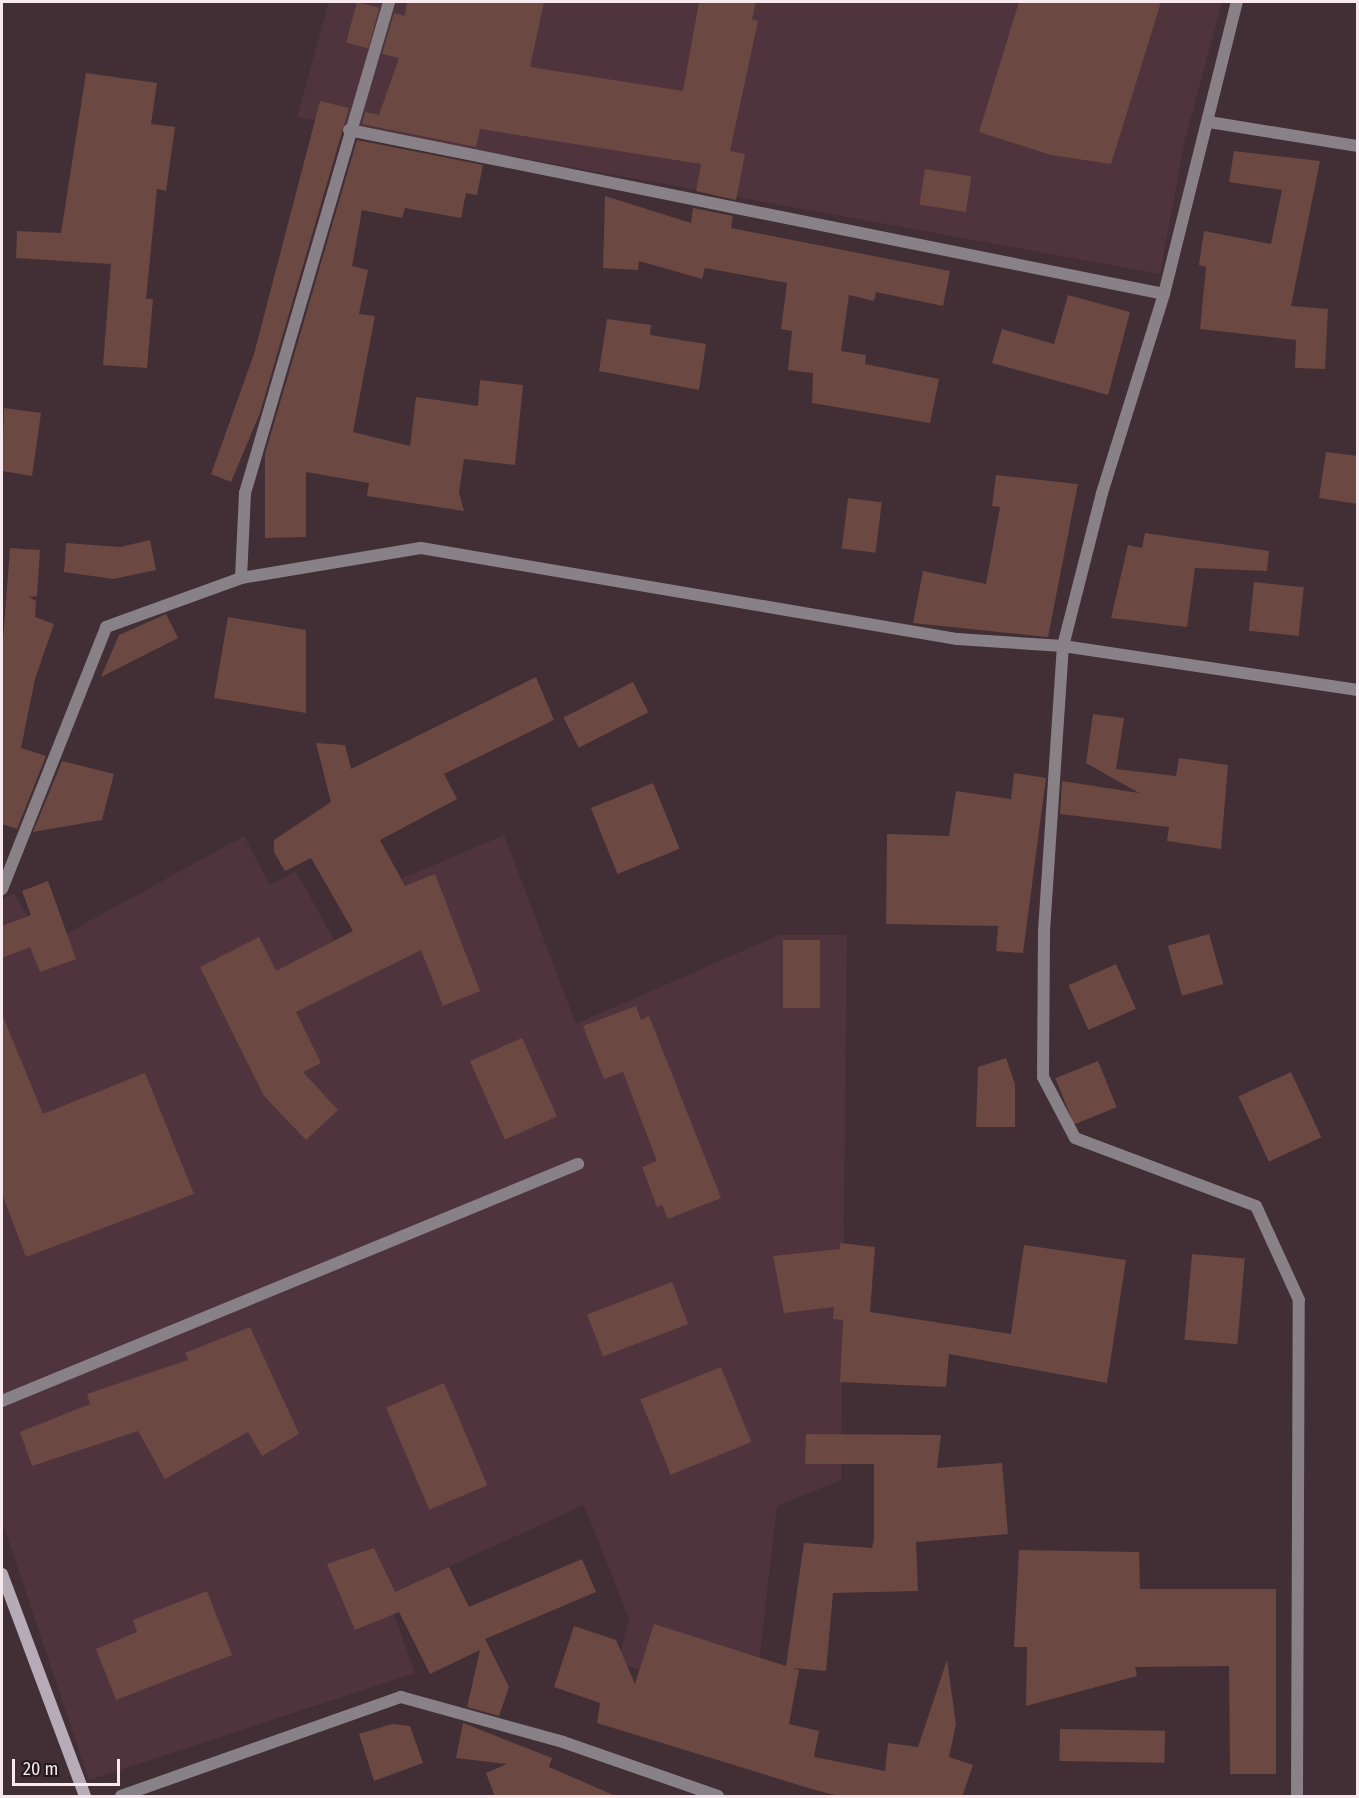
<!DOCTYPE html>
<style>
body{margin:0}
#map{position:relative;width:1359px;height:1798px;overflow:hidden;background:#422e35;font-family:"Fira Sans Condensed",sans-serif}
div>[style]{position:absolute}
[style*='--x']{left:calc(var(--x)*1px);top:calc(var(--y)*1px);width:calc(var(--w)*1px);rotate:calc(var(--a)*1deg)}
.built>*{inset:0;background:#4f343e}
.building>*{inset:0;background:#6b4842;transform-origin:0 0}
.service>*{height:12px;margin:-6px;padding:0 6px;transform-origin:6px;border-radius:6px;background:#888188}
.minor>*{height:12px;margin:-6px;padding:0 6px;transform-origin:6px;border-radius:6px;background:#888188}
.secondary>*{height:12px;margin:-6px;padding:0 6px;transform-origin:6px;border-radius:6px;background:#b7abb8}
span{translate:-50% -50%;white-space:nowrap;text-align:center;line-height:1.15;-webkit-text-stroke:4.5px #23191c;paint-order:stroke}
.frame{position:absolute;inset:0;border:3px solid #f7e9ee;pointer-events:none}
.scale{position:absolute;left:12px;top:1759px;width:108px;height:27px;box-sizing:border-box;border:3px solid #f7e9ee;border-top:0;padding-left:8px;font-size:18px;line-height:21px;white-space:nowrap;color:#f7e9ee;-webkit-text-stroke:4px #23191c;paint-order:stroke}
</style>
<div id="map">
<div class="built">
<i style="clip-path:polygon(329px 2px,1222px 2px,1185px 139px,1160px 274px,297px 117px)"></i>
<i style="clip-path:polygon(504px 835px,576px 1024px,779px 935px,847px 935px,841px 1480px,777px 1506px,754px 1705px,618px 1663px,629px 1619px,584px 1505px,387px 1595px,415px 1673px,89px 1780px,2px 1521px,2px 900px,13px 893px,46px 945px,244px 836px,270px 885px,296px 871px,335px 942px,389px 916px,378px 889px)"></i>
</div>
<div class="building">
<i style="left:357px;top:2px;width:23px;height:42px;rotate:15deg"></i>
<i style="clip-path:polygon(407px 2px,544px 2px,530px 67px,683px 91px,699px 2px,756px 2px,752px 19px,758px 21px,730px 151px,745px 154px,736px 200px,696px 191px,701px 164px,480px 129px,476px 147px,362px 124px,365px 112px,379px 115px,399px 58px,382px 54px,394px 13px,405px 16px)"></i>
<i style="clip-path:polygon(1019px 2px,1161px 2px,1111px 164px,1051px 155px,979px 132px)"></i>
<i style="clip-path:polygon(86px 73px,157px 83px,151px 124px,175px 127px,166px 191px,157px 189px,146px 299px,153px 299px,147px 368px,103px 365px,111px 264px,16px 258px,17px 231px,61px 233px)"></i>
<i style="clip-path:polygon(320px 101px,349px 108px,260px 413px,231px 482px,211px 474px,254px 354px)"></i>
<i style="clip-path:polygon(357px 140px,483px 165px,477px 195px,466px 193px,461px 218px,405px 208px,402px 218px,362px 210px,352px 266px,368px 270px,359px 314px,375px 316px,353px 432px,410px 446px,416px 397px,478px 406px,480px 380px,523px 385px,515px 465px,464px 459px,459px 493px,464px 511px,367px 496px,369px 483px,306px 472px,306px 537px,265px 538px,265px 454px)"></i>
<i style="clip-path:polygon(1234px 151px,1320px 161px,1291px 306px,1328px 309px,1325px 369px,1295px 368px,1296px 340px,1200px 329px,1206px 267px,1199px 265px,1204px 231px,1271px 244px,1282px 190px,1229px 182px)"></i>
<i style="left:925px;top:169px;width:47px;height:36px;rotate:9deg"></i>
<i style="clip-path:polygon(605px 196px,691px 223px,693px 208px,733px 216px,731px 228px,950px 271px,943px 306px,876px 292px,874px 301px,849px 295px,841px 351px,866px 355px,865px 364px,939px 379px,930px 423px,812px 403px,813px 373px,788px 370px,792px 331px,781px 329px,787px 283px,705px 268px,702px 279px,639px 261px,638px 270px,603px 268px)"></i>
<i style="clip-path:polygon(1068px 295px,1130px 312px,1108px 395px,992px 363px,1002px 329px,1054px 344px)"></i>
<i style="clip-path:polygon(607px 319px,651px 325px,650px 335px,706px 344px,699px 390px,599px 371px)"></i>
<i style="clip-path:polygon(4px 408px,41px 413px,32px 476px,2px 471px)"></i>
<i style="clip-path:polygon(1326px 452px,1358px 456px,1358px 504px,1319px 498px)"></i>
<i style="clip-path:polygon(996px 475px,1078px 484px,1048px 637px,913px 623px,923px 571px,986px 584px,1000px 507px,992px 506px)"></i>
<i style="left:848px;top:498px;width:34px;height:51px;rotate:7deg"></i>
<i style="clip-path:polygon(1145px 533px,1269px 551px,1267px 571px,1195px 568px,1187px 627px,1111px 618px,1128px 545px,1142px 548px)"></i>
<i style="clip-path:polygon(150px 540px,156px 570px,113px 579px,64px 572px,66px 543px,120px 547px)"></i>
<i style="clip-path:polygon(10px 548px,40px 550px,37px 596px,29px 597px,36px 601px,35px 617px,54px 624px,35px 679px,21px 748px,46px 756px,17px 829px,2px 824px,2px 654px)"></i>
<i style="left:1254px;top:582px;width:50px;height:49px;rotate:6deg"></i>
<i style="clip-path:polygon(166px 614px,178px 638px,101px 677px,119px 635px)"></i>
<i style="clip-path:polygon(228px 617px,306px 630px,306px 713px,214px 698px)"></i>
<i style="clip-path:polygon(536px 677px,554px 720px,444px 774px,457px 799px,380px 840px,405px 886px,435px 874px,480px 991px,443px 1006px,421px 950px,296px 1012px,321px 1063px,303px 1072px,338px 1110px,306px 1140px,264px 1096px,200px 967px,259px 937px,276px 971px,353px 931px,311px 858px,285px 871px,274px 852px,274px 840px,331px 802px,316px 743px,345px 745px,351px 769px)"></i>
<i style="left:633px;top:682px;width:34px;height:78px;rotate:63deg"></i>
<i style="clip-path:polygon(1093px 714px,1124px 718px,1116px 769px,1176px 776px,1179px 758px,1228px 765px,1221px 849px,1167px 841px,1169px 827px,1060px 814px,1062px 781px,1139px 793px,1086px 763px)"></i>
<i style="clip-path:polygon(62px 761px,114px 774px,102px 820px,33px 832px)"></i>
<i style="clip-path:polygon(1014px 773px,1046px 778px,1023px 953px,996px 951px,998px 926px,886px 924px,887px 834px,949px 836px,956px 791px,1011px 799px)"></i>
<i style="left:653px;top:783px;width:71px;height:67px;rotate:68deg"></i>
<i style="clip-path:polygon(48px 881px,76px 959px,40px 972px,30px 947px,2px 958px,2px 926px,31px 915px,22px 891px)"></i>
<i style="left:1209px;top:934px;width:52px;height:43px;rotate:74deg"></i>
<i style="left:783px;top:940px;width:37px;height:68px"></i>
<i style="left:1116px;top:964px;width:49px;height:52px;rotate:66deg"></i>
<i style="clip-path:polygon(636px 1006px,641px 1020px,649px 1016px,721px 1198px,668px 1219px,662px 1205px,657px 1207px,642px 1167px,657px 1161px,623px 1072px,604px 1079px,583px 1026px)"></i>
<i style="clip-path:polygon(2px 1014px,43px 1114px,145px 1073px,194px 1194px,26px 1257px,2px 1194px)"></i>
<i style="left:522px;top:1038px;width:86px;height:57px;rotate:66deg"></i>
<i style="clip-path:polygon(1006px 1058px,1015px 1084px,1015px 1127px,976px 1127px,978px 1067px)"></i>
<i style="left:1098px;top:1061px;width:50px;height:46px;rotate:68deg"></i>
<i style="left:1291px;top:1072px;width:72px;height:58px;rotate:65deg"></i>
<i style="clip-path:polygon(840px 1243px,875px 1247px,870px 1312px,1011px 1334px,1024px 1245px,1126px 1260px,1107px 1383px,949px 1354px,946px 1387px,840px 1382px,843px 1320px,833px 1319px,834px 1307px,784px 1313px,773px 1256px,840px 1249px)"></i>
<i style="left:1192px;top:1254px;width:53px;height:86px;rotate:5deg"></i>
<i style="left:672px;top:1282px;width:45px;height:91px;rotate:69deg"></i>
<i style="clip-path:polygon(250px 1327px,299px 1434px,262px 1456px,248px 1432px,165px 1479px,138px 1431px,32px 1466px,20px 1432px,90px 1404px,87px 1394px,188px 1360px,185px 1353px)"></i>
<i style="left:721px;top:1367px;width:81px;height:87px;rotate:68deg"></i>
<i style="left:444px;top:1383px;width:111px;height:63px;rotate:67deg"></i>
<i style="clip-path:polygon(806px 1434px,941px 1435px,937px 1468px,1002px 1463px,1008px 1534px,916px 1542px,918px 1591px,833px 1593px,826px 1671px,793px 1668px,799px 1670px,789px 1724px,819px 1731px,814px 1757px,885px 1771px,888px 1743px,918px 1747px,947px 1660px,956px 1724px,949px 1757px,973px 1765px,962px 1797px,843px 1797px,815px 1790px,597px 1723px,600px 1703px,554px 1687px,574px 1626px,616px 1640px,635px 1684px,654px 1624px,786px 1666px,804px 1543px,872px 1548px,874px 1539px,874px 1464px,805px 1464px)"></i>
<i style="clip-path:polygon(374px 1548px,395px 1592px,449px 1567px,469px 1607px,582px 1559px,596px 1592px,485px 1639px,509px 1687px,499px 1716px,467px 1707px,480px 1650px,430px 1674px,399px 1612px,355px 1630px,327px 1564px)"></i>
<i style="clip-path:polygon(1019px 1550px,1139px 1552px,1140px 1589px,1276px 1589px,1276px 1774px,1230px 1774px,1229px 1666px,1135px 1667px,1137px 1676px,1026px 1706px,1027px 1647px,1014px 1647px)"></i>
<i style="clip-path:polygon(207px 1591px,232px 1655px,116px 1700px,96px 1649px,137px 1632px,133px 1620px)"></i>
<i style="clip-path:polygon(463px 1723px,552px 1758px,549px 1767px,618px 1797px,495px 1797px,486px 1773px,507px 1764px,456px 1758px)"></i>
<i style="clip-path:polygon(392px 1724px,410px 1726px,423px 1763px,374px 1781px,359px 1734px)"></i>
<i style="left:1060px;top:1729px;width:105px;height:32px;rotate:1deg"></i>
</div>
<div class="service">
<i style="--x:2;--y:1401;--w:623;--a:-22.37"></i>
</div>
<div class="minor">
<i style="--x:1209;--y:122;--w:151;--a:9.2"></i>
<i style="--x:349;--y:130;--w:831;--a:11.38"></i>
<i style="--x:241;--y:578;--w:182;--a:-9.5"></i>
<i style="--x:421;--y:548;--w:544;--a:9.64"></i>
<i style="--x:957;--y:639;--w:106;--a:3.8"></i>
<i style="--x:1063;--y:646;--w:158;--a:-75.7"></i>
<i style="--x:1102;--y:493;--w:208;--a:-72.7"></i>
<i style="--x:1164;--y:294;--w:301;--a:-76"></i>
<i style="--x:2;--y:889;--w:282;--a:-68.3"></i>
<i style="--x:106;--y:627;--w:144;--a:-19.9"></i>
<i style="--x:241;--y:578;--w:85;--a:-87.3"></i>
<i style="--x:245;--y:493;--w:512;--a:-73.65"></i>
<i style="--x:121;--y:1796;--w:297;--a:-19.5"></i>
<i style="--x:401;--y:1697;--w:168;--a:15.5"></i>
<i style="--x:563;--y:1742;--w:164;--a:19.2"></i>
<i style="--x:1297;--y:1796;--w:496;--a:-89.8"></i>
<i style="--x:1299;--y:1300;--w:103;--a:-114.6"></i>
<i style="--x:1256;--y:1206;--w:193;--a:-159.4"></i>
<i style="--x:1075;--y:1138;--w:69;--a:-117.7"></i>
<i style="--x:1043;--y:1077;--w:146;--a:-89.6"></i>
<i style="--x:1044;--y:931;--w:286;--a:-86.2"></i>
<i style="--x:1063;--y:646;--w:298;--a:8.5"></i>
</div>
<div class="secondary">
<i style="--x:2;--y:1574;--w:237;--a:69.5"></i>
</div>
<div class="frame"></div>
<div class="scale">20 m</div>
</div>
